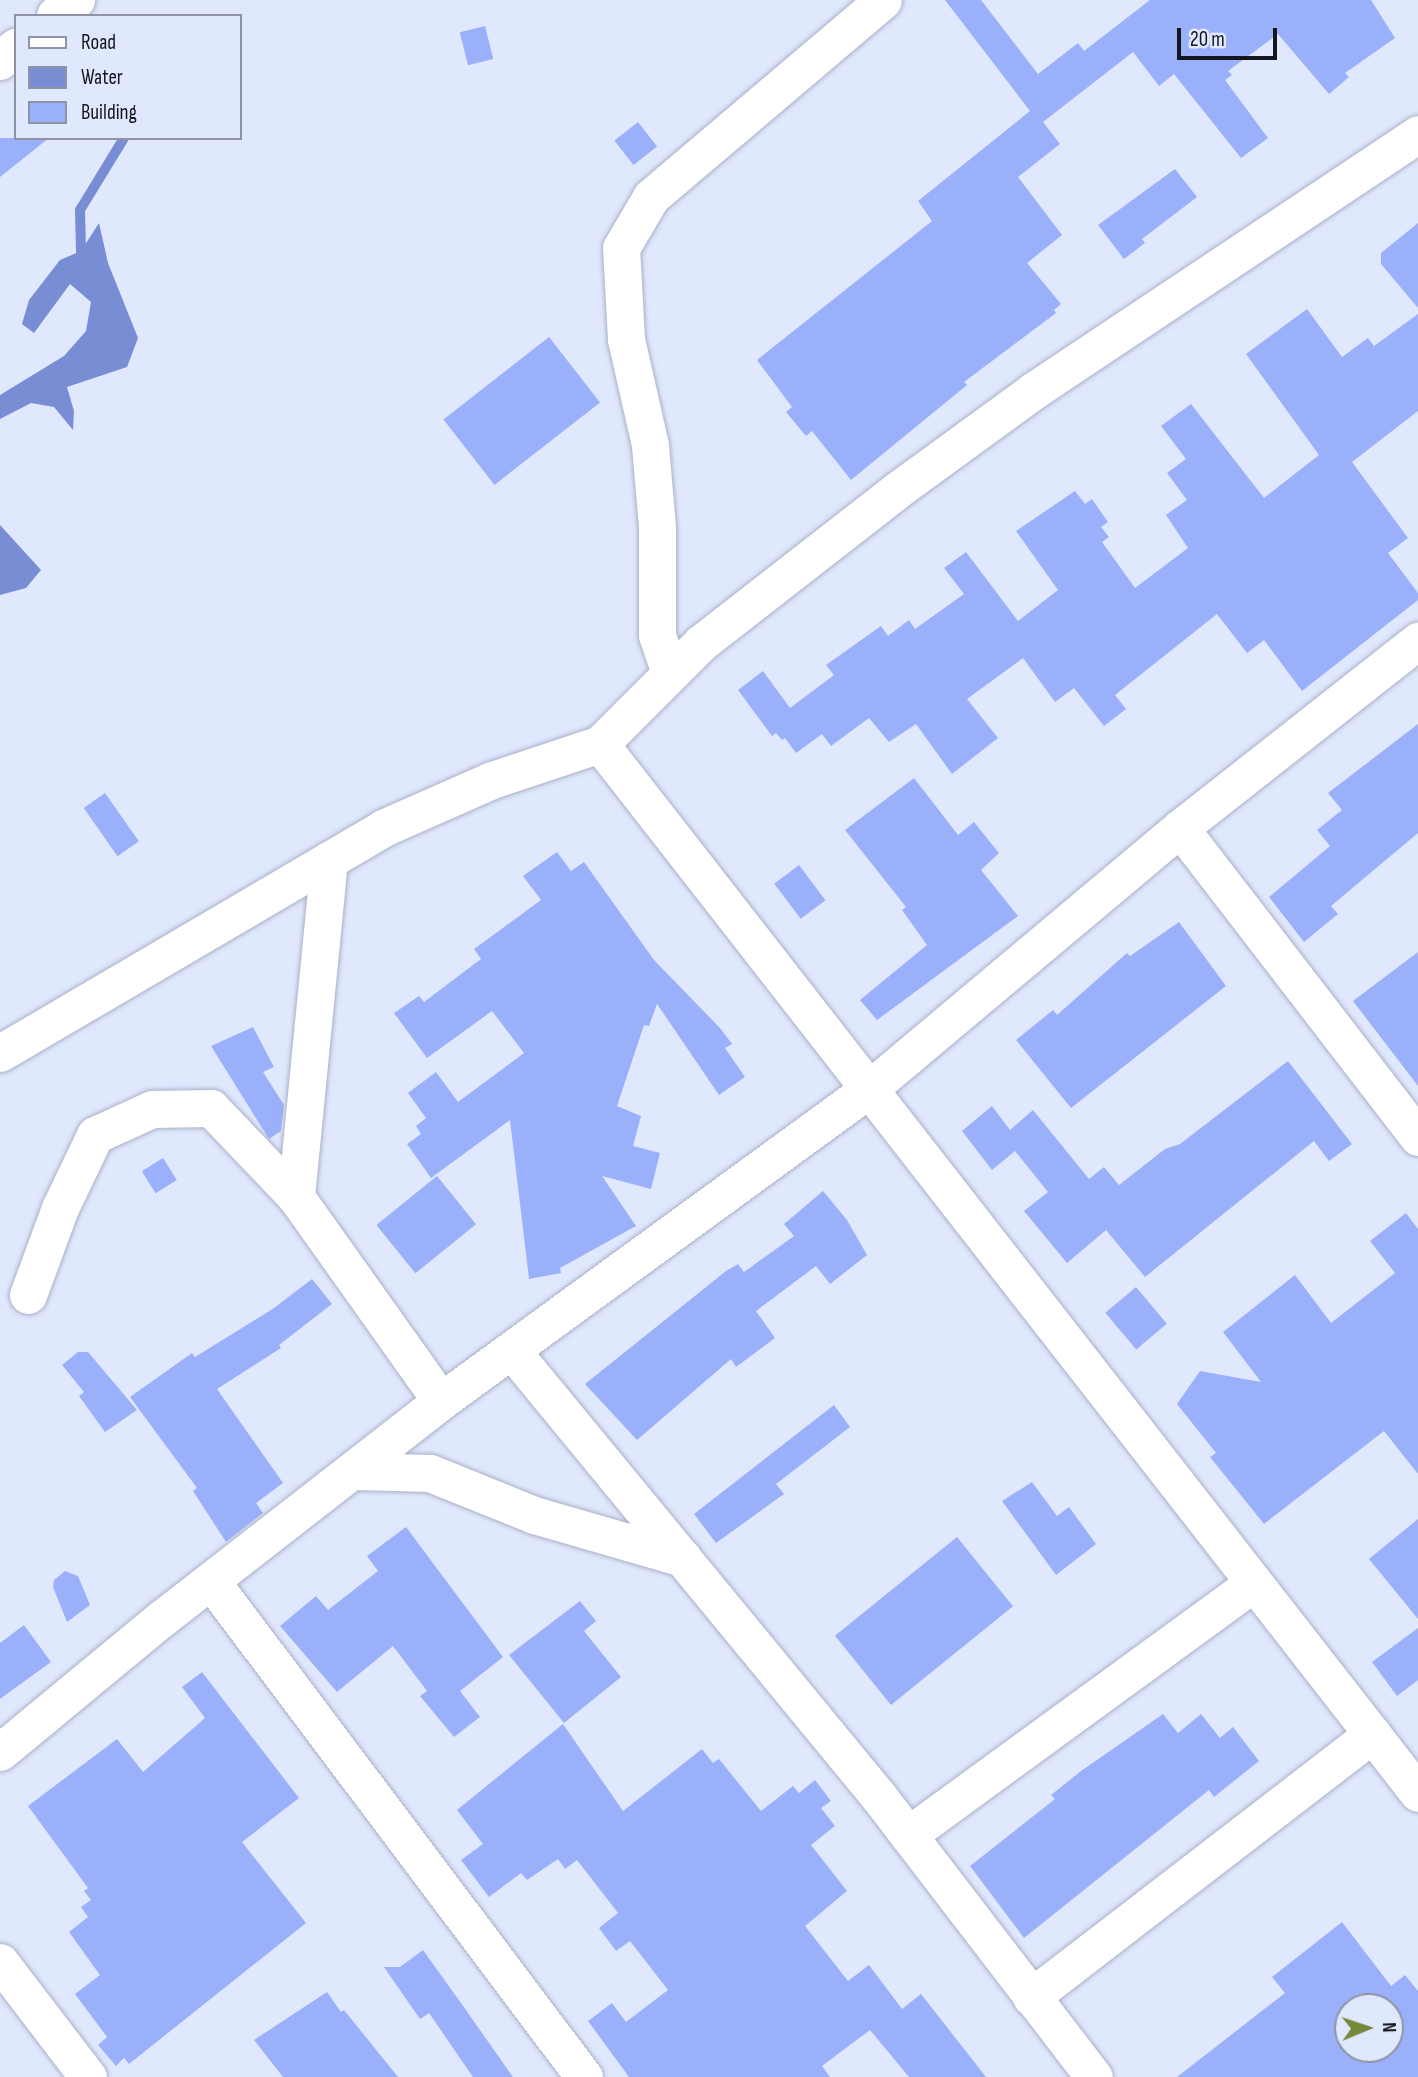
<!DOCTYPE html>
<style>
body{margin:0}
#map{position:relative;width:1418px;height:2077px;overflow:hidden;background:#e0e8fe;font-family:"Sofia Sans Condensed",sans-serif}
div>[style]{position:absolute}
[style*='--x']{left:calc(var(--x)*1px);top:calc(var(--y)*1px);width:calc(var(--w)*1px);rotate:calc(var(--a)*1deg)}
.water>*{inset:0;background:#788dd4}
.stream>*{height:10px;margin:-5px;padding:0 5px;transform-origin:5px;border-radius:5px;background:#788dd4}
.building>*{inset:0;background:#9bb0fa;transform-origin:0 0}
.roads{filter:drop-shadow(0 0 2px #aab1c7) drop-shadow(0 0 2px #aab1c7)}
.minor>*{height:37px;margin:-18.5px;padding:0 18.5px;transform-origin:18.5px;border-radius:18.5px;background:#fff}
.major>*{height:38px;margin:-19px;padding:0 19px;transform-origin:19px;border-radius:19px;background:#fff}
span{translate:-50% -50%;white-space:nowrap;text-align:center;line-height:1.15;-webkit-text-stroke:5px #e0e8fe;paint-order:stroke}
.legend{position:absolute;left:14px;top:14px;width:228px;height:126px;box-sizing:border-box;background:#e0e8fe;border:2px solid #8e94a4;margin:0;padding:9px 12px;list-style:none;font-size:21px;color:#14161e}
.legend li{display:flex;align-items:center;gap:14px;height:35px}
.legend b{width:35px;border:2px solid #8e94a4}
.north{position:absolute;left:1334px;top:1993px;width:70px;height:70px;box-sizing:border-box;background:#e0e8fe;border:2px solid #8e94a4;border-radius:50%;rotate:88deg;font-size:19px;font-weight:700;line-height:28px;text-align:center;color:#14161e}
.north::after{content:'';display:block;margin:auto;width:24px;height:32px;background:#768939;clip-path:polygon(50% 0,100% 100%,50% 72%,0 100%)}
.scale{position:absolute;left:1177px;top:28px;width:100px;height:32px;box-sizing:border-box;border:4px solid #14161e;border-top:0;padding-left:9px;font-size:21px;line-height:24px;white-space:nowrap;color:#14161e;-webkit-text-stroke:5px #e0e8fe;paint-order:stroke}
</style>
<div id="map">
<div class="water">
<i style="clip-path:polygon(99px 223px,108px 263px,138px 338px,127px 367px,67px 387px,74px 411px,73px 430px,54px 407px,31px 403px,0 419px,0 395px,64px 356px,86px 331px,91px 302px,70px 284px,34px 333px,22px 324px,29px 300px,60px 260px,81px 251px)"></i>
<i style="clip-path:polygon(0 525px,41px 570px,26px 588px,0 595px)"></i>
</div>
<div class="stream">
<i style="--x:81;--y:251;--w:41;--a:-91.4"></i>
<i style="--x:80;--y:210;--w:84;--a:-58.6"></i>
</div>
<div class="building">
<i style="clip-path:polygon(945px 0,981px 0,1038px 74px,1078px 43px,1084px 51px,1150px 0,1371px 0,1395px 38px,1345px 73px,1349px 77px,1329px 94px,1278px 34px,1228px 71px,1232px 75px,1225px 80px,1268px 138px,1241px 158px,1174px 74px,1159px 86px,1133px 52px,1043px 122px,1060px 144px,1018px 177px,1062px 235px,1027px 263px,1061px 304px,1054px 310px,1056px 313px,964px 382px,967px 385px,851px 480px,812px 431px,806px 436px,786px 412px,792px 407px,757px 360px,932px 221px,918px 201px,1030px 111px)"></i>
<i style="left:485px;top:26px;width:34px;height:26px;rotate:76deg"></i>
<i style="left:638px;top:122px;width:31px;height:30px;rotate:52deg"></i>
<i style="clip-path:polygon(0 138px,49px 138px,0 177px)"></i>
<i style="clip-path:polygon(1175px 169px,1197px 197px,1142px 239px,1145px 243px,1124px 259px,1098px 225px)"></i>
<i style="clip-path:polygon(1418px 223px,1418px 308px,1381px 264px,1381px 253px)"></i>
<i style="clip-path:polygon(1307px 309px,1342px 357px,1368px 338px,1374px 346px,1418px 314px,1418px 411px,1352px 462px,1408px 538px,1388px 553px,1418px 593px,1418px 600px,1302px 691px,1264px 640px,1247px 653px,1217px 614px,1115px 695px,1126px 709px,1104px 726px,1074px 688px,1055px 702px,1023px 658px,967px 699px,998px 738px,952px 774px,916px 724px,889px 742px,869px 718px,831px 746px,822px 734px,796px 753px,785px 738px,782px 740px,776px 733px,772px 736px,738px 690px,763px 671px,790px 708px,834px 675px,826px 665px,881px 626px,888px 636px,909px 620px,915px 629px,964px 594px,944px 568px,966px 552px,1018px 621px,1058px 590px,1016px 531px,1075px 491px,1085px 504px,1092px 499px,1108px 522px,1101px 527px,1109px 537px,1102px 542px,1135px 588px,1188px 548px,1166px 515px,1187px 500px,1167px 473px,1186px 459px,1161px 426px,1191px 404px,1264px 498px,1319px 455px,1246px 354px)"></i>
<i style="left:549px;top:337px;width:83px;height:134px;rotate:52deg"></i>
<i style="clip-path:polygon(1418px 724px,1418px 833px,1331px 906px,1338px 914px,1304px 942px,1269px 897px,1330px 846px,1317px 830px,1342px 810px,1328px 793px)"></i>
<i style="clip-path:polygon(914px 778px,958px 835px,974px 822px,999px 853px,981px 870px,1018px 916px,877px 1020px,860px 1000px,927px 945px,902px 910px,906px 907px,845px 830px)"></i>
<i style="left:105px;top:793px;width:59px;height:26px;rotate:55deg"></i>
<i style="clip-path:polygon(557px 852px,571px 871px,584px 862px,654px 960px,720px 1028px,732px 1044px,725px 1048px,745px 1077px,719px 1095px,657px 1004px,649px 1026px,644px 1025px,617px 1106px,641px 1116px,633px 1146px,660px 1153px,651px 1189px,602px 1176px,636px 1226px,560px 1268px,561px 1273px,529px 1279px,510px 1120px,431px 1178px,407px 1144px,421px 1134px,416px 1126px,426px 1118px,408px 1093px,436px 1072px,458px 1102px,524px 1053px,492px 1011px,427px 1058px,394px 1013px,419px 996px,424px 1002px,481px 959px,474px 949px,541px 900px,523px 876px)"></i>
<i style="left:799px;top:865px;width:44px;height:31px;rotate:53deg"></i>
<i style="clip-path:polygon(1179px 922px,1226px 986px,1071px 1108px,1016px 1040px,1053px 1010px,1057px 1015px,1127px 953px,1130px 956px)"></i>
<i style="clip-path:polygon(1418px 952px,1418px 1086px,1353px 1001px)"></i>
<i style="clip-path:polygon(253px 1027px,274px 1067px,263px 1072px,284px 1105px,281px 1131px,269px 1139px,211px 1046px)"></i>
<i style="clip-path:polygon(1288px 1061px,1352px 1144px,1329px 1161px,1314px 1141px,1145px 1277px,1106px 1230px,1067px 1263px,1024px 1211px,1048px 1192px,1015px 1151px,992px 1170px,962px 1131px,992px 1106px,1010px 1130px,1033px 1110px,1089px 1179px,1104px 1167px,1119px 1185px,1165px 1149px,1180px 1144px)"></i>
<i style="left:163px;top:1158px;width:26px;height:25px;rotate:58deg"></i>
<i style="left:437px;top:1176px;width:62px;height:78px;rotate:51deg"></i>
<i style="clip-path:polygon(823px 1191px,847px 1220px,867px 1255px,830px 1284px,816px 1266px,756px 1311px,775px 1338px,736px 1367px,731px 1359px,637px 1440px,585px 1384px,726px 1271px,738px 1264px,744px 1272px,794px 1236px,784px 1224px)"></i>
<i style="clip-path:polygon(1406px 1213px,1418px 1229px,1418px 1474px,1384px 1431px,1264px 1524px,1210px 1457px,1216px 1453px,1177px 1404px,1200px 1371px,1261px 1382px,1223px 1332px,1295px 1275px,1331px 1323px,1395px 1273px,1370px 1241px)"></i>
<i style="clip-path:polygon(312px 1279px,332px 1304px,279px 1345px,281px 1348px,217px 1389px,283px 1483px,256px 1503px,263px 1513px,226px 1542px,193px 1491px,197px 1488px,130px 1397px,192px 1353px,195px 1357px,274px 1308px)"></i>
<i style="left:1136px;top:1287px;width:48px;height:40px;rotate:50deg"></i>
<i style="clip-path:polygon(78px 1352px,88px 1352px,137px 1410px,105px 1432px,79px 1396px,84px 1392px,62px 1365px)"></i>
<i style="clip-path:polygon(834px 1405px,850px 1427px,776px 1484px,784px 1494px,716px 1543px,694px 1514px)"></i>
<i style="clip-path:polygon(1032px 1482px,1057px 1516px,1069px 1507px,1096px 1544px,1056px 1575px,1002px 1501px)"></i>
<i style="clip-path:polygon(1418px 1519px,1418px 1619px,1369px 1559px)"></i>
<i style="clip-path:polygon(406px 1527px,503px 1657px,460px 1691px,480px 1717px,454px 1737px,420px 1696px,427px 1691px,393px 1646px,337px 1692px,280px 1626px,316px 1596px,328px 1610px,378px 1571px,367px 1556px)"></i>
<i style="left:957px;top:1537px;width:89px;height:157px;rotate:51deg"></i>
<i style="clip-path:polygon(65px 1571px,78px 1576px,90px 1605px,67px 1622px,53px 1587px,54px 1580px)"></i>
<i style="clip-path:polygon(580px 1601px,596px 1621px,584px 1631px,621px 1677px,564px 1723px,509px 1655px)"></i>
<i style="clip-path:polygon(24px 1625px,51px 1662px,0 1699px,0 1643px)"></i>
<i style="clip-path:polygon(1418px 1628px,1418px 1680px,1397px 1696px,1372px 1662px)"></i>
<i style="clip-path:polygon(202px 1672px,299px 1798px,242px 1842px,306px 1923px,129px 2064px,124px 2058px,116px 2066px,98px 2045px,107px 2037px,75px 1994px,100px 1975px,69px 1932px,88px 1917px,81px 1907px,91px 1900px,84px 1891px,88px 1888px,28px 1806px,117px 1739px,143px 1772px,205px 1718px,182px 1687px)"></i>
<i style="clip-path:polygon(1163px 1714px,1178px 1733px,1201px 1714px,1220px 1738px,1233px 1727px,1259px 1761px,1214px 1797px,1209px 1790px,1024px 1938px,970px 1866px,1055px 1799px,1051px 1795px,1081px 1771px)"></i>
<i style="clip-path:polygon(563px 1724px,623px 1811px,702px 1749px,713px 1763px,719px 1759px,761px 1811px,793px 1786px,799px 1793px,815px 1780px,831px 1801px,821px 1808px,835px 1826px,811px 1845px,847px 1891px,805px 1926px,848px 1981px,869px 1965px,902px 2009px,921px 1994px,986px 2077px,909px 2077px,870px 2030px,822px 2066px,830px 2077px,629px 2077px,588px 2021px,612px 2003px,626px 2022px,668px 1990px,630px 1941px,616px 1951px,599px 1928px,618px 1913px,577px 1860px,565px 1869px,558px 1859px,527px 1880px,521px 1873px,489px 1897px,461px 1860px,483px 1844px,457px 1810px)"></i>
<i style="clip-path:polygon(evenodd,1342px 1922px,1391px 1986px,1405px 1975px,1418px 1991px,1418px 2077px,1177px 2077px,1285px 1993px,1272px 1977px,1342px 1922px,1348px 2007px,1390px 2007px,1390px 2049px,1348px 2049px,1348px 2007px)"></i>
<i style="clip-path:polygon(423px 1950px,461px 2003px,513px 2077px,473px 2077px,429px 2013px,420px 2019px,384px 1967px,400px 1967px)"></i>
<i style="clip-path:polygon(327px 1992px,341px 2012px,344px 2010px,398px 2077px,283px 2077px,254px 2040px)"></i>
</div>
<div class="roads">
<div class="minor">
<i style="--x:670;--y:673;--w:40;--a:-108.9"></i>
<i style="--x:657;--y:635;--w:108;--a:-90"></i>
<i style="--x:657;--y:527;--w:82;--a:-94.9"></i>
<i style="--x:650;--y:445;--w:109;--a:-102.8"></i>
<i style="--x:626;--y:339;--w:91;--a:-93.1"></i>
<i style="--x:621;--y:248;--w:59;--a:-59.5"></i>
<i style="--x:651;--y:197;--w:304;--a:-40.3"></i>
<i style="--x:600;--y:744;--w:1330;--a:52.05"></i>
<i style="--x:1180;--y:828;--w:390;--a:52.4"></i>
<i style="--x:329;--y:860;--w:339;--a:95.6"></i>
<i style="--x:296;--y:1197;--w:250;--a:54.6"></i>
<i style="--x:0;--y:1053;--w:444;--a:-30.4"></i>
<i style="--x:383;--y:828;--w:119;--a:-23.8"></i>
<i style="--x:492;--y:780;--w:114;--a:-18.4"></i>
<i style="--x:600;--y:744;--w:143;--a:-45"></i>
<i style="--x:701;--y:643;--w:247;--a:-37.9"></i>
<i style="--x:896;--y:491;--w:170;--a:-36.1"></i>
<i style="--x:1033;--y:391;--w:463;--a:-33.7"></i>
<i style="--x:28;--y:1295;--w:93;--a:-69.8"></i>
<i style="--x:60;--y:1208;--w:81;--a:-64.4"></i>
<i style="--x:95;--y:1135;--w:63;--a:-24.5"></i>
<i style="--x:152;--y:1109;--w:59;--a:-1"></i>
<i style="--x:211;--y:1108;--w:123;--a:46.3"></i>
<i style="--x:512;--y:1351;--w:578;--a:50.55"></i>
<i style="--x:879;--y:1797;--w:353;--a:52.5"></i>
<i style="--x:355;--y:1471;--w:75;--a:1.5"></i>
<i style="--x:430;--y:1473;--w:112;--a:22"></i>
<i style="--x:534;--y:1515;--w:155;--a:16.1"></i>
<i style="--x:211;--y:1581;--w:621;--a:53.06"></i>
<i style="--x:0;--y:1752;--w:209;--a:-39.6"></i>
<i style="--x:161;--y:1619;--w:355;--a:-37.9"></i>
<i style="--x:441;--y:1401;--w:530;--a:-36.09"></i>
<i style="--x:869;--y:1089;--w:406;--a:-40"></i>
<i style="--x:1180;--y:828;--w:303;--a:-38.2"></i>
<i style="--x:908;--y:1835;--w:428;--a:-36.1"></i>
<i style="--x:0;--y:1962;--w:145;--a:52.6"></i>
<i style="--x:1031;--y:1997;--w:431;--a:-37.6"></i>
</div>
<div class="major">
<i style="--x:56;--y:16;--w:26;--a:-39"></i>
<i style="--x:0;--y:61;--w:21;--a:-39"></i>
</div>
</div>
<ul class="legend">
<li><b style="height:9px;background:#fff"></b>Road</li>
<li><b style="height:19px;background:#788dd4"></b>Water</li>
<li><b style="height:19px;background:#9bb0fa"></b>Building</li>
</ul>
<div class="north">N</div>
<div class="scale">20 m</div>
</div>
